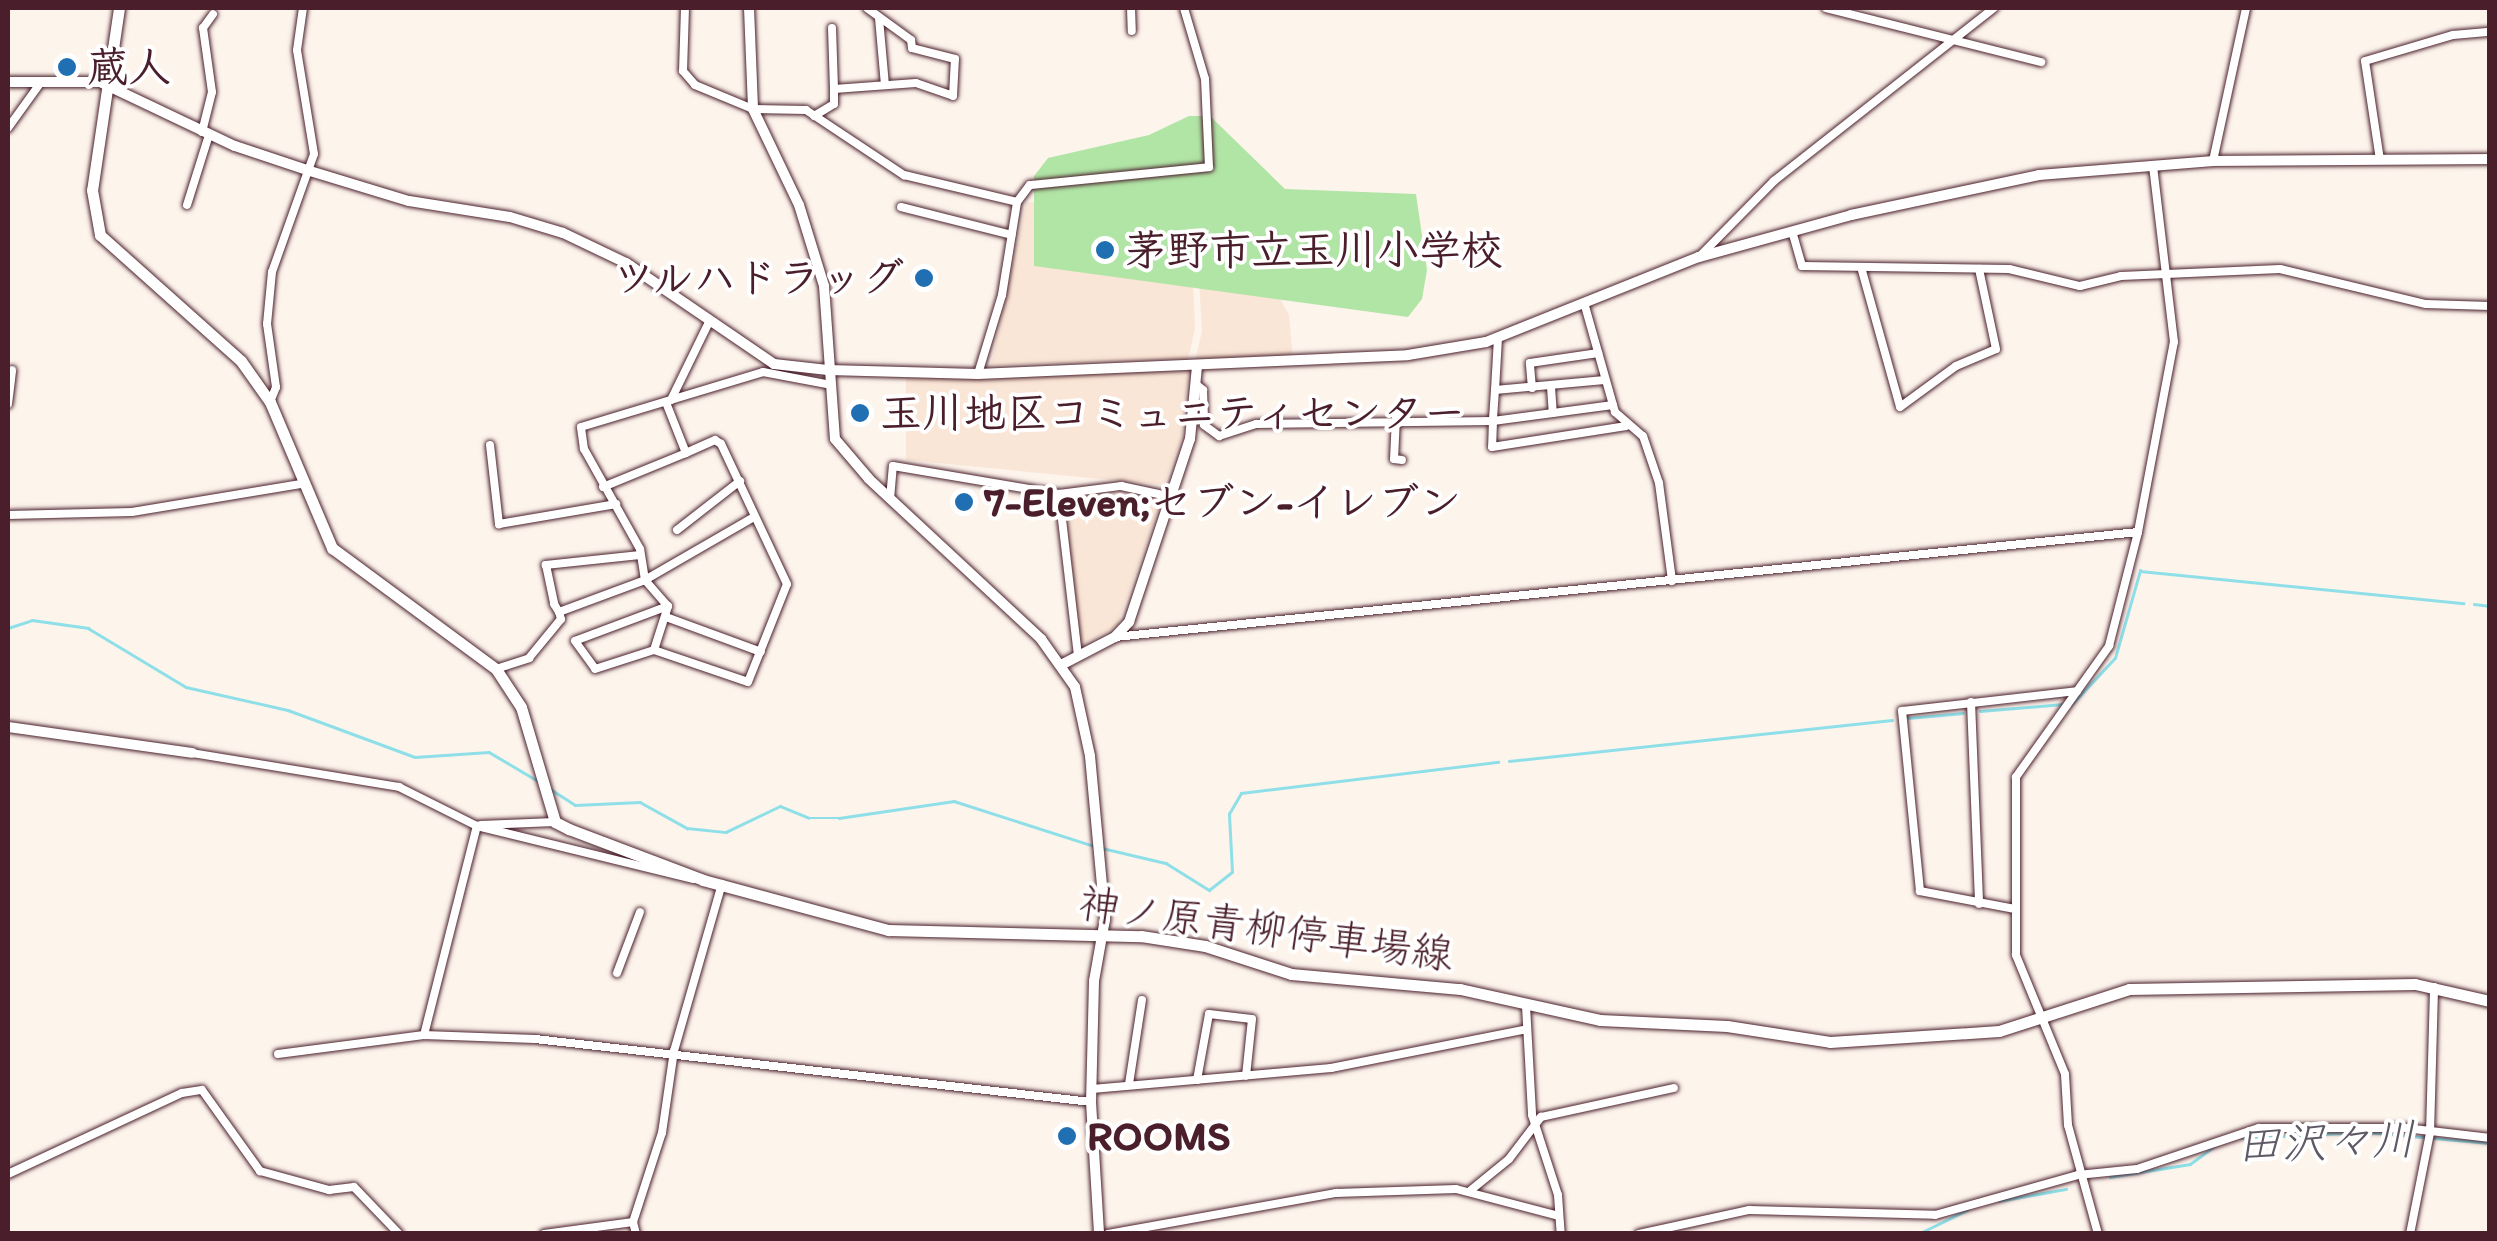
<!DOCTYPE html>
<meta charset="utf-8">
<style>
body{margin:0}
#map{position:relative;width:2497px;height:1241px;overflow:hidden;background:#fdf4ec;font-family:Itim,"Klee One",sans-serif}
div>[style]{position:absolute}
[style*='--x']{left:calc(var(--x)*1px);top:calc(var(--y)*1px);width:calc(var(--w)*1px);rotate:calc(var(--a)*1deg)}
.built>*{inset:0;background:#fae6d6}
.green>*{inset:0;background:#b1e5a6}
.stream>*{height:2.5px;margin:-1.25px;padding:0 1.25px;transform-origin:1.25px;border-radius:1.25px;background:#8edfe8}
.roads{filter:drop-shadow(0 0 2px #4a1f2b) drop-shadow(0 0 2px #4a1f2b)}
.minor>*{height:8px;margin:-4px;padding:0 4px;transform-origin:4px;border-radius:4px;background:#fff}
.tertiary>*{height:10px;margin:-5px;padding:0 5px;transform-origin:5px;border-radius:5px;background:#fff}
.secondary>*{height:11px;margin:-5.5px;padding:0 5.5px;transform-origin:5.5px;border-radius:5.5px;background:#fff}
.dots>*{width:28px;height:28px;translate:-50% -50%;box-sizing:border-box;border:5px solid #fff;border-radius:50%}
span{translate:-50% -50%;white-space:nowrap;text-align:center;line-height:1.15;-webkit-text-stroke:8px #fff;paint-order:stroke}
.poi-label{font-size:42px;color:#4a1f2b;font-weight:700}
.left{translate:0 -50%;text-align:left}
.right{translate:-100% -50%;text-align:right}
.street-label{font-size:42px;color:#4a1f2b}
.water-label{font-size:45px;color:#5e5964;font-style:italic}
.frame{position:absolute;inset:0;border:10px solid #4a1f2b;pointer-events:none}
</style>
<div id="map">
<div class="built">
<i style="clip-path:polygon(1193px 178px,1265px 271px,1289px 315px,1293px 360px,1195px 362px,1202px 331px)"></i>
<i style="clip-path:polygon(1177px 183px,1190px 206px,1195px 329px,1188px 359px,991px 365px,1026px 203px)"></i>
<i style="clip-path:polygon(1188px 371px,1182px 436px,1164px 485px,906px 460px,906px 377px)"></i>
<i style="clip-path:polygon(1064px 491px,1163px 496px,1117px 626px,1080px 646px)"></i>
</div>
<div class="green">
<i style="clip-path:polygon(1189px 116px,1210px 116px,1285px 189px,1416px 194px,1427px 270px,1422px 299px,1408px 317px,1034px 266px,1034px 176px,1048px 158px,1149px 135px)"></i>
</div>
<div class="stream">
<i style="--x:2474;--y:604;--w:16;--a:7"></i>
<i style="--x:8;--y:628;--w:25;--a:-18"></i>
<i style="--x:32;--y:620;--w:57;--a:8.1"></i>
<i style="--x:88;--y:628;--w:114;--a:31"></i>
<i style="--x:186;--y:687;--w:105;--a:12.7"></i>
<i style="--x:288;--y:710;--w:135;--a:20.3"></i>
<i style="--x:415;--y:757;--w:74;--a:-3.9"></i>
<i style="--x:489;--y:752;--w:57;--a:30.6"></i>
<i style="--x:2071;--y:705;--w:64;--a:-46.9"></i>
<i style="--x:2115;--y:658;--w:91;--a:-74"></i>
<i style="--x:2140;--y:571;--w:325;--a:5.7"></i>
<i style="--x:1980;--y:711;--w:83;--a:-4.8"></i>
<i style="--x:1908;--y:718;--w:55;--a:-5.2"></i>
<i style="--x:1509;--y:761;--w:385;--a:-6.1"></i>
<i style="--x:549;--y:788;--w:31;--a:33"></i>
<i style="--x:575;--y:805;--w:65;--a:-2.6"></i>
<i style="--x:640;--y:802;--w:54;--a:29"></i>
<i style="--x:687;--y:828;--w:39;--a:6"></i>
<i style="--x:726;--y:832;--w:60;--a:-25.7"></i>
<i style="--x:780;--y:806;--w:31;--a:22"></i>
<i style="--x:809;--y:818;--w:30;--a:0"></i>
<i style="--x:839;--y:818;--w:116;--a:-8.4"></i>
<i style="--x:954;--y:801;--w:147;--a:17.8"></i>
<i style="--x:1102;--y:848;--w:66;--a:13.2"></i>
<i style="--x:1166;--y:863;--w:51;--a:32.1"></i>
<i style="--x:1209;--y:890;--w:29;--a:-38"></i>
<i style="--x:1232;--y:872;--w:58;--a:-93"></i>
<i style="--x:1229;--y:814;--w:24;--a:-60"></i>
<i style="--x:1241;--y:793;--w:259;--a:-6.9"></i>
<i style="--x:2242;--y:1138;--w:123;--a:-2.8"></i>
<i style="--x:2365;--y:1132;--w:125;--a:5"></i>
<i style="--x:2110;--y:1177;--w:81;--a:-9.2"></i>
<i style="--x:2190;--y:1164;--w:32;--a:-36"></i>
<i style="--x:1999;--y:1201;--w:68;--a:-10.2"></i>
<i style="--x:1918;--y:1234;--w:55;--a:-26.1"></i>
</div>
<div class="roads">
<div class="minor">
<i style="--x:685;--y:8;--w:63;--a:91.8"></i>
<i style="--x:683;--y:71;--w:18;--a:49"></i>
<i style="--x:695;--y:85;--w:63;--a:22.5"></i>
<i style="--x:753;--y:109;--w:53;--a:1.1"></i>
<i style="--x:806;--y:110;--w:118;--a:33.6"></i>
<i style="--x:904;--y:175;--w:116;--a:13.4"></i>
<i style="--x:1131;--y:8;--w:23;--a:88"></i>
<i style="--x:1826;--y:8;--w:222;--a:14.1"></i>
<i style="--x:879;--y:18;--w:67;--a:84.9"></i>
<i style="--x:832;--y:28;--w:61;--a:88.1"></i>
<i style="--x:834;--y:89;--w:82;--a:-4.2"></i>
<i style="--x:916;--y:83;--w:39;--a:19"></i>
<i style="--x:953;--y:96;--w:37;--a:-87"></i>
<i style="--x:955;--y:59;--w:44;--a:-165.7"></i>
<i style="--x:912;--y:48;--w:8;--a:-97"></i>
<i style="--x:911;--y:40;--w:54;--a:-144"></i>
<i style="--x:814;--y:116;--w:23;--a:-31"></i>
<i style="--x:834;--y:104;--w:15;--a:-90"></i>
<i style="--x:8;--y:128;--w:57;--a:-54.3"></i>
<i style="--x:202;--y:132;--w:41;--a:-76"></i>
<i style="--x:212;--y:92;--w:65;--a:-98"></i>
<i style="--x:203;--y:28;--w:17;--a:-54"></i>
<i style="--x:2380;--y:160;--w:100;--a:-98.6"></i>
<i style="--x:2365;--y:61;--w:92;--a:-16.5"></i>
<i style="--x:2453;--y:35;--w:37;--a:-5"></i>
<i style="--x:2213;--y:161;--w:157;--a:-77.8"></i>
<i style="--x:187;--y:205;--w:73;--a:-72.6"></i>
<i style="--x:901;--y:207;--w:114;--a:14.2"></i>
<i style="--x:1792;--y:231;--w:36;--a:74"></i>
<i style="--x:1802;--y:266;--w:207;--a:0.8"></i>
<i style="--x:2009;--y:269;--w:73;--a:13.5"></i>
<i style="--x:2080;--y:286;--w:42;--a:-13.7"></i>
<i style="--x:2121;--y:276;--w:159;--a:-2.5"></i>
<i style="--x:2280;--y:269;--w:150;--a:13.5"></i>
<i style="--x:2426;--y:304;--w:64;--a:1.8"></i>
<i style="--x:1700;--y:256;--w:105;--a:-45.4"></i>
<i style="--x:1774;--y:181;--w:280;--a:-38.2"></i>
<i style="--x:1861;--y:267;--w:145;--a:74.4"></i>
<i style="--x:1900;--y:407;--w:69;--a:-36.2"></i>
<i style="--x:1956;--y:366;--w:43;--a:-23"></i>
<i style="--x:1996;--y:349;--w:82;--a:-102"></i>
<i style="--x:1585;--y:306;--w:110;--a:74.2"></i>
<i style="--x:1615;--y:412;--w:37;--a:41"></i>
<i style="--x:1643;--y:436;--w:50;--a:71.2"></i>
<i style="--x:1659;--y:483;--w:99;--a:82.4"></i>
<i style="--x:1498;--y:338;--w:52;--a:93.3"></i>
<i style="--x:1495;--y:390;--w:110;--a:-5.2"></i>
<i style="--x:978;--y:374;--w:83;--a:-73.1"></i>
<i style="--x:1002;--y:295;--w:94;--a:-80.8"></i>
<i style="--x:1017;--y:202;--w:21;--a:-53"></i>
<i style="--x:1030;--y:185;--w:180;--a:-5.7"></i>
<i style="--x:1209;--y:167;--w:88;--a:-92.6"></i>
<i style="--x:1205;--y:79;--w:74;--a:-106.5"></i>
<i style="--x:1197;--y:385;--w:8;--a:40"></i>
<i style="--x:1203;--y:390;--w:35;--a:88"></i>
<i style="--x:1204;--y:425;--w:19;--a:36"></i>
<i style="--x:1219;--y:436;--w:39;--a:-18"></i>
<i style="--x:1256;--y:424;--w:237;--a:-0.7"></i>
<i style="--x:1493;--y:421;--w:26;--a:92"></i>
<i style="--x:1492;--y:447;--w:136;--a:-8.9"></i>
<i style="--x:1551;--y:387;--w:26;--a:86"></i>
<i style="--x:1532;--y:388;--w:25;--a:-95"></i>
<i style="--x:1530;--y:363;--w:69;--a:-8.4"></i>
<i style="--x:1495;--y:390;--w:31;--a:94"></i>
<i style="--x:1493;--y:421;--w:121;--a:-7.6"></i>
<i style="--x:671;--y:400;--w:85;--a:-64"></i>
<i style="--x:270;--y:402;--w:16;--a:-68"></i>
<i style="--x:276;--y:387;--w:64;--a:-98.1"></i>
<i style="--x:267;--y:324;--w:52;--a:-84.5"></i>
<i style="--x:272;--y:272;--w:125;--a:-70.4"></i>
<i style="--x:314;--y:154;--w:105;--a:-99.3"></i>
<i style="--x:297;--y:50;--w:42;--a:-81.9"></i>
<i style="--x:8;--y:404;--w:34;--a:-83"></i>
<i style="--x:1396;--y:417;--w:42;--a:92.7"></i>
<i style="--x:1394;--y:459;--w:8;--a:7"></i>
<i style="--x:490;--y:445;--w:80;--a:83.5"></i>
<i style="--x:499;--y:524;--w:119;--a:-9.7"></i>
<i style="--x:603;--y:487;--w:90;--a:-22.3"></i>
<i style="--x:1059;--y:494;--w:163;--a:83.3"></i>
<i style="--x:890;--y:499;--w:33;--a:-85"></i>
<i style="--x:893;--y:466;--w:168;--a:9.6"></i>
<i style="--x:1059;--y:494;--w:63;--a:-7.4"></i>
<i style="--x:1121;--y:486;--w:43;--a:12.1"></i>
<i style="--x:8;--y:515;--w:124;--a:-1.4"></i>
<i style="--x:132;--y:512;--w:171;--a:-9.4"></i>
<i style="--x:754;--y:517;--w:126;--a:150"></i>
<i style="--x:645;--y:580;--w:31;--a:-99"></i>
<i style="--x:640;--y:549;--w:115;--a:-119.2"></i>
<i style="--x:584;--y:449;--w:22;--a:-98"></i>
<i style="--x:581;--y:427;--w:190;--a:-16.8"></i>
<i style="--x:763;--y:372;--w:69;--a:10.8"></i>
<i style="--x:677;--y:530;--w:80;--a:-37.9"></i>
<i style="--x:640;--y:555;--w:95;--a:173.9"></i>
<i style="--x:546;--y:565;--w:40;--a:78"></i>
<i style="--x:554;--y:604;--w:9;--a:58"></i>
<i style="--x:559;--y:612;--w:92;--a:-20.4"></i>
<i style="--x:645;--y:580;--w:35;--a:49"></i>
<i style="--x:666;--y:617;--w:101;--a:20.2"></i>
<i style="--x:1115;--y:637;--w:1028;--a:-5.86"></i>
<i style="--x:654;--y:650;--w:46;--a:-72.3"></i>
<i style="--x:668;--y:606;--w:99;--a:159.4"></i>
<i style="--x:575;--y:641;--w:34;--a:54"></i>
<i style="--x:595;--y:669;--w:62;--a:-17.9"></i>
<i style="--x:654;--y:650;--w:99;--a:18.8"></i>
<i style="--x:748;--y:682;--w:105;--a:-68.3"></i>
<i style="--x:787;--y:584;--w:155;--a:-115.2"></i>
<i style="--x:721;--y:444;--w:7;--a:-146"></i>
<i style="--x:715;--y:440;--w:32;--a:156"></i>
<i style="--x:686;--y:453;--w:52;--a:-111.6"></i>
<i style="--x:496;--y:669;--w:35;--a:-18"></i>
<i style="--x:529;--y:658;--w:50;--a:-50.6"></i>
<i style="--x:561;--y:619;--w:7;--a:-106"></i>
<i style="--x:1971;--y:702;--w:202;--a:87.7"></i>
<i style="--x:192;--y:753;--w:210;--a:9.3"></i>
<i style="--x:399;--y:787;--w:87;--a:26.6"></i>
<i style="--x:477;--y:826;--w:222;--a:13.8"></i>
<i style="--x:481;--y:825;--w:74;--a:-2.3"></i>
<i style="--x:2015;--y:909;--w:97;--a:-169.3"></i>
<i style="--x:1920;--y:891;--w:181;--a:-95.7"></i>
<i style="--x:1902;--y:711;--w:176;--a:-6.5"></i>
<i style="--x:617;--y:973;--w:65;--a:-69.3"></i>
<i style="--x:1526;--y:1006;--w:109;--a:86.8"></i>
<i style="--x:1532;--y:1115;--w:84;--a:72"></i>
<i style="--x:1558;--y:1195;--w:39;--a:86"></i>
<i style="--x:424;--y:1035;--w:216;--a:-75.8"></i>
<i style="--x:278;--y:1054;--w:147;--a:-7.4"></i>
<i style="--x:424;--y:1035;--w:111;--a:2.1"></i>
<i style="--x:535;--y:1039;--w:560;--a:6.46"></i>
<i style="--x:1197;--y:1080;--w:67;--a:-79.7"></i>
<i style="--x:1209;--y:1014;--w:43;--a:6.6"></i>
<i style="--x:1252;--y:1019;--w:57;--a:96"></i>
<i style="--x:1129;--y:1084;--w:85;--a:-81.2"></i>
<i style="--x:1092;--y:1089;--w:240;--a:-5"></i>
<i style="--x:1331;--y:1068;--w:196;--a:-11.2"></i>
<i style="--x:8;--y:1174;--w:192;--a:-25"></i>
<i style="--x:182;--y:1093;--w:20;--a:-9"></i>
<i style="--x:202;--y:1090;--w:100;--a:54.4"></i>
<i style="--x:260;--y:1171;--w:72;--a:15.4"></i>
<i style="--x:329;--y:1190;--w:25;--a:-7"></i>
<i style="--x:354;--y:1187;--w:65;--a:46.2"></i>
<i style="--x:1471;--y:1190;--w:49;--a:-39.2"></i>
<i style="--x:1509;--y:1159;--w:53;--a:-52.7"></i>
<i style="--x:1541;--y:1117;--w:136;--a:-12.3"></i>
<i style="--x:544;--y:1234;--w:90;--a:-7.7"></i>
<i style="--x:636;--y:1234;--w:12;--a:-104"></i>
<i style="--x:633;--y:1222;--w:94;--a:-72"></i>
<i style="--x:662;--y:1133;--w:83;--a:-81.7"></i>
<i style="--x:674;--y:1051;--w:174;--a:-74"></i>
<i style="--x:1108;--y:1234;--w:232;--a:-10.2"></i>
<i style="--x:1336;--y:1193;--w:120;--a:-1.9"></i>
<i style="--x:1456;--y:1189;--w:106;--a:14.7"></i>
<i style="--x:1639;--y:1234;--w:113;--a:-12.3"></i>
<i style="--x:1749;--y:1210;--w:186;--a:1.5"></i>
<i style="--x:1935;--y:1215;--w:148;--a:-15.6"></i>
<i style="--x:2078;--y:1175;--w:59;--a:-5.8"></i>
<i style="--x:2137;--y:1169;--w:129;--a:-18.6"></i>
<i style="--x:2259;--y:1128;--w:146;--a:0"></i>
<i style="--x:2405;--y:1128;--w:86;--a:6.7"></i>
<i style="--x:2098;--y:1234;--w:113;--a:-105.4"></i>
<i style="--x:2068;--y:1125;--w:51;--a:-93.4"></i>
<i style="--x:2065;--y:1074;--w:129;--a:-112.4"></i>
<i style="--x:2016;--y:955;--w:178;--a:-90"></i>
<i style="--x:2016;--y:777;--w:161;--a:-54.6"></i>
<i style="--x:2109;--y:646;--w:118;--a:-75.7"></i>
<i style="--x:2138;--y:532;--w:193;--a:-79.3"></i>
<i style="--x:2174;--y:342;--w:178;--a:-96.8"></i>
<i style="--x:2410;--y:1234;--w:103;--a:-78.8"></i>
<i style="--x:2430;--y:1133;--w:146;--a:-88.4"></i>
</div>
<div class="tertiary">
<i style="--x:749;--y:8;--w:101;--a:87.7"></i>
<i style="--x:753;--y:109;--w:106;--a:64.4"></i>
<i style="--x:799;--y:205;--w:85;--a:72.8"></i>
<i style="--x:824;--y:286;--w:153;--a:85.9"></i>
<i style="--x:835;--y:439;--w:52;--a:49.6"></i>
<i style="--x:869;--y:479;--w:235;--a:42.9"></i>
<i style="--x:1041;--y:639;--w:59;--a:54.7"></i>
<i style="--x:1075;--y:687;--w:71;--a:77.7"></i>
<i style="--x:1090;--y:756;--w:164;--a:84.7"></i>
<i style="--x:1105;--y:919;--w:63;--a:100.1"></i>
<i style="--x:1094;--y:981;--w:121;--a:91.4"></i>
<i style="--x:1091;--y:1102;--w:132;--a:86.5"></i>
<i style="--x:8;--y:82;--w:92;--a:0"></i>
<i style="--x:100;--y:82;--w:149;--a:25.4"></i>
<i style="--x:235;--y:146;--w:79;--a:18.4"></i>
<i style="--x:310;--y:171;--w:103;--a:16.9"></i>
<i style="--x:409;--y:201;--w:102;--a:9"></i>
<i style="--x:510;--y:217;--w:55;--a:16.8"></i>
<i style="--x:563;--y:233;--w:70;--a:25.5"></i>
<i style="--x:626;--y:263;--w:179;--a:34.3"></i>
<i style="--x:774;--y:364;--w:54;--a:6.3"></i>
<i style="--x:828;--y:370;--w:150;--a:1.5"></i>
<i style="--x:978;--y:374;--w:430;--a:-2.5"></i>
<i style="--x:1408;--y:355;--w:79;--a:-9.5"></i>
<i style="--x:1486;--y:342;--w:229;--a:-21.8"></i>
<i style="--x:1699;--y:257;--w:158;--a:-15.4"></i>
<i style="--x:1851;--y:215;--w:192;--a:-12"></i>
<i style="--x:2039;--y:175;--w:175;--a:-4.6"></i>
<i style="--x:2213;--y:161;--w:277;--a:-0.4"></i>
<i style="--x:1061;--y:665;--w:61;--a:-27.4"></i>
<i style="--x:1115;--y:637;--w:21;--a:-47"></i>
<i style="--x:1129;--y:622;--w:193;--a:-71.6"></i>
<i style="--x:1190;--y:439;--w:73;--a:-84.5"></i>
<i style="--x:8;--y:727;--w:186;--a:8"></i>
</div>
<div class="secondary">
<i style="--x:119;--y:8;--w:184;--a:98.4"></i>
<i style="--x:92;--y:190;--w:46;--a:79.9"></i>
<i style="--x:100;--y:235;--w:189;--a:41.8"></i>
<i style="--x:241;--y:361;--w:50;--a:54.7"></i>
<i style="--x:270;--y:402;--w:159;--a:67"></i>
<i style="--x:332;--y:548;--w:204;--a:36.4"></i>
<i style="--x:496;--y:669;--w:45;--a:56.7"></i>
<i style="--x:521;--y:707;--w:120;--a:73.5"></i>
<i style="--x:555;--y:822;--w:16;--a:27"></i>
<i style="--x:569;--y:829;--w:143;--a:20.8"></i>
<i style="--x:703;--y:880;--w:192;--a:15.1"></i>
<i style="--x:888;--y:930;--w:253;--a:1.4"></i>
<i style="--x:1141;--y:936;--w:65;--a:8.9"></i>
<i style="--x:1205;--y:946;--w:90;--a:18"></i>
<i style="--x:1291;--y:974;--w:170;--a:5.1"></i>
<i style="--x:1460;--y:989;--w:143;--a:12.5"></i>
<i style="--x:1600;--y:1020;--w:127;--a:2.7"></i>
<i style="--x:1727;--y:1026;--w:104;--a:8.8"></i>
<i style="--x:1830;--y:1042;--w:169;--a:-3.7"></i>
<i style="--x:1999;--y:1031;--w:137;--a:-17.9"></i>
<i style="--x:2129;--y:989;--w:286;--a:-1"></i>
<i style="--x:2415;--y:984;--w:77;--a:12.8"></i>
</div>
</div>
<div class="dots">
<i style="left:67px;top:67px;background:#1f6fb2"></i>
<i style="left:1105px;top:250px;background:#1f6fb2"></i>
<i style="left:924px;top:278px;background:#1f6fb2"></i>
<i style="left:860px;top:413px;background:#1f6fb2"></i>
<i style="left:964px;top:502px;background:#1f6fb2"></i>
<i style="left:1067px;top:1136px;background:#1f6fb2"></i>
</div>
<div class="poi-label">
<span class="left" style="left:87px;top:67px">蔵人</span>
<span class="left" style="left:1125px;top:250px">茅野市立玉川小学校</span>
<span class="right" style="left:904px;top:278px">ツルハドラッグ</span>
<span class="left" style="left:880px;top:413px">玉川地区コミュニティセンター</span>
<span class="left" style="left:984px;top:502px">7-Eleven;セブン-イレブン</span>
<span class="left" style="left:1087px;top:1136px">ROOMS</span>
</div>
<div class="street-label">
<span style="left:1266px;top:929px;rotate:8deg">神ノ原青柳停車場線</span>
</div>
<div class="water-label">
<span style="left:2326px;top:1142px;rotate:-2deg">田沢々川</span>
</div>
<div class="frame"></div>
</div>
